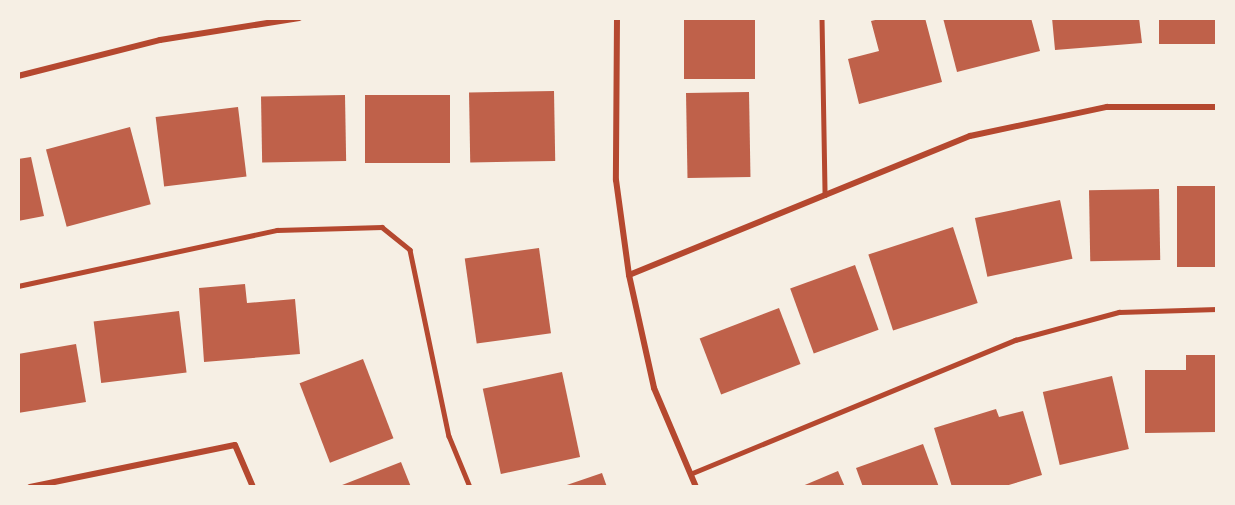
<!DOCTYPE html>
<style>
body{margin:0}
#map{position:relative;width:1235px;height:505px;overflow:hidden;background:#f6efe4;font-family:"Archivo Narrow",sans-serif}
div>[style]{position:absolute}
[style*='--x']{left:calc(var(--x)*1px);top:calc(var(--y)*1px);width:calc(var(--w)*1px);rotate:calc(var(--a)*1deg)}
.building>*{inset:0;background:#bf614a;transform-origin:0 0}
.service>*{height:4.5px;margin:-2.25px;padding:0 2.25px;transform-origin:2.25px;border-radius:2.25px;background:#b5482f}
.minor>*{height:6px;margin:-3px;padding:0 3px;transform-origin:3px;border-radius:3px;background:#b5482f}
span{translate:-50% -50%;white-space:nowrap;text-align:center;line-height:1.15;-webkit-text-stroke:5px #f6efe4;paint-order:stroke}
.frame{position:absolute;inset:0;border:20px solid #f6efe4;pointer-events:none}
</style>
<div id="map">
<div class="building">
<i style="left:684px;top:18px;width:71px;height:61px"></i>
<i style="clip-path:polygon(884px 18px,925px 18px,942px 82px,859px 104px,848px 59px,879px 51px,871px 21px)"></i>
<i style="clip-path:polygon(943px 18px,1031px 18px,1040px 51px,957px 72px)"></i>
<i style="clip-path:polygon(1052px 18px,1139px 18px,1142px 43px,1055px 50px)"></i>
<i style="left:1159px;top:18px;width:58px;height:26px"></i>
<i style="left:554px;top:91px;width:70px;height:85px;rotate:89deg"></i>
<i style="left:749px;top:92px;width:85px;height:63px;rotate:89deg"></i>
<i style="left:345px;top:95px;width:66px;height:84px;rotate:89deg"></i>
<i style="left:450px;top:95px;width:68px;height:85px;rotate:90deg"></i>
<i style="left:238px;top:107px;width:70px;height:83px;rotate:83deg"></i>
<i style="left:130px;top:127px;width:80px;height:87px;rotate:75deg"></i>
<i style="clip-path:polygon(31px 157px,44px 216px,18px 221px,18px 159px)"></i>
<i style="left:1217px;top:186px;width:81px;height:40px;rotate:90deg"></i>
<i style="left:1159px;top:189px;width:71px;height:70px;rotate:89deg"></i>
<i style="left:1060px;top:200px;width:60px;height:87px;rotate:78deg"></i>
<i style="left:953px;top:227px;width:80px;height:89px;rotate:72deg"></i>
<i style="left:539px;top:248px;width:86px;height:75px;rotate:82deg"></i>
<i style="left:855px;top:265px;width:69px;height:69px;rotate:70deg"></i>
<i style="clip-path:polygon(245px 284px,247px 303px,295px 299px,300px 354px,204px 362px,199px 288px)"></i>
<i style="left:779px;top:308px;width:60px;height:85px;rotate:69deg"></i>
<i style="left:179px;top:311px;width:62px;height:86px;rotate:83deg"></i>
<i style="clip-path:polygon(76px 344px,86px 402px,18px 413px,18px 354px)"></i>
<i style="clip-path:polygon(1186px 355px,1217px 355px,1217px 432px,1145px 433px,1145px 370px,1186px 370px)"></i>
<i style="left:363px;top:359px;width:85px;height:68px;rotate:69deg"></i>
<i style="left:562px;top:372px;width:87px;height:81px;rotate:78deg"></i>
<i style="left:1112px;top:376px;width:75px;height:71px;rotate:77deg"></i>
<i style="clip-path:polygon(996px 409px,999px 417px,1023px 411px,1042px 475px,1002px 487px,952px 487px,934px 428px)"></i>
<i style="clip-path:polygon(923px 444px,939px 487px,863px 487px,856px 468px)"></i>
<i style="clip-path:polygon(401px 462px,411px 487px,337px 487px)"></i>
<i style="clip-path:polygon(838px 471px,845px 487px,800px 487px)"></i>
<i style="clip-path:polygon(602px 473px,607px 487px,561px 487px)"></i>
</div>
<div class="service">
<i style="--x:822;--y:18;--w:177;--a:89"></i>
<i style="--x:18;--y:286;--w:265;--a:-12.2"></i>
<i style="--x:277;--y:230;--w:105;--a:-1.6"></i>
<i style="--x:382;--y:227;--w:36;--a:39"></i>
<i style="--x:410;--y:250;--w:190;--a:78.2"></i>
<i style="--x:449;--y:436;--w:55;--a:67.6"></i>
<i style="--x:690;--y:474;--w:352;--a:-22.4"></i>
<i style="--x:1015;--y:340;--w:108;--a:-15.1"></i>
<i style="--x:1119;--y:312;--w:98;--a:-1.8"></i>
</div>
<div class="minor">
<i style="--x:617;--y:18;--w:162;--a:90.4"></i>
<i style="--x:616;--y:180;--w:96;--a:82.2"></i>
<i style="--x:629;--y:275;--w:116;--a:77.5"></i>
<i style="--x:654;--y:388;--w:108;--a:67"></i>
<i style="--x:18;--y:76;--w:146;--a:-14.2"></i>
<i style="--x:160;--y:40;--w:141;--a:-9"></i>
<i style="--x:629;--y:275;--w:368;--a:-22.2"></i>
<i style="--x:970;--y:136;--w:140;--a:-12"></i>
<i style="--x:1107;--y:107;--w:110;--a:0"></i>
<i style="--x:30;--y:487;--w:209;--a:-11.6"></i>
<i style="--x:235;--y:445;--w:46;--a:66.8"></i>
</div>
<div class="frame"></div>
</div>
